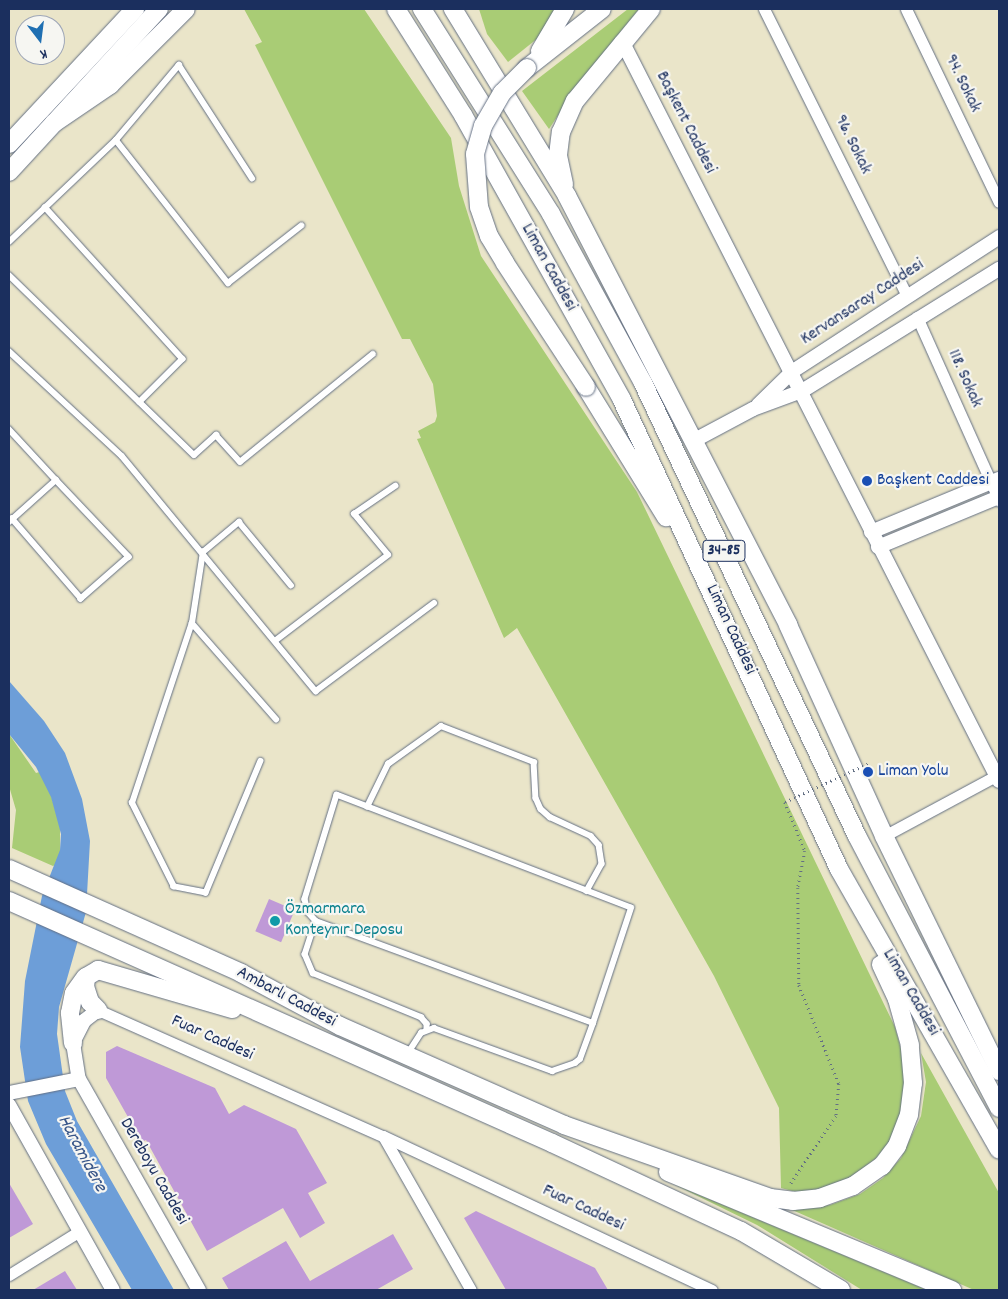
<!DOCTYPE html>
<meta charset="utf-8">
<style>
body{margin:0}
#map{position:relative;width:1008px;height:1299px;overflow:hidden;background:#eae5c9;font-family:Dekko,sans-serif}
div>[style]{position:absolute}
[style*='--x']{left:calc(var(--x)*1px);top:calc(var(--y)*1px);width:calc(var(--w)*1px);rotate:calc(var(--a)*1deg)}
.green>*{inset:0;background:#a9cc75}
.water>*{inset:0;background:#6d9ed8}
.building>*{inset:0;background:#bf99d7;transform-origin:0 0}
.path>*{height:2.5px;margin-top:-1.25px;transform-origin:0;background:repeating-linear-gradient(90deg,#636f83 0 1px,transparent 0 5px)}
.roads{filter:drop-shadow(0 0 1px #636f83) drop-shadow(0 0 1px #636f83)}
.service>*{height:5.5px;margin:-2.75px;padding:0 2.75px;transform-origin:2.75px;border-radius:2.75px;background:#fff}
.minor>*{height:11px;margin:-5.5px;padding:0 5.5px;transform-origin:5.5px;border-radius:5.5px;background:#fff}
.tertiary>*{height:14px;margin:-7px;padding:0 7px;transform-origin:7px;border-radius:7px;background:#fff}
.primary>*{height:18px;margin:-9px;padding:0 9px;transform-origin:9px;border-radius:9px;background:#fff}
.trunk>*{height:18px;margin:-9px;padding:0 9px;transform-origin:9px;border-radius:9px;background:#fff}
.path-bridge>*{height:2.5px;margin-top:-1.25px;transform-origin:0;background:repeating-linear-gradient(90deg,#636f83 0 1px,transparent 0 5px)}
.bridges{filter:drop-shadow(0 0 1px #636f83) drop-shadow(0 0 1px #636f83)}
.trunk-bridge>*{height:18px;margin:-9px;padding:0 9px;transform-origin:9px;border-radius:9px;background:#fff}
.dots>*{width:14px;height:14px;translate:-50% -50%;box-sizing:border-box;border:2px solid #f6f6f2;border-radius:50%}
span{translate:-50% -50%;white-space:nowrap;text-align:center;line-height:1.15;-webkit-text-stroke:4.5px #f6f6f2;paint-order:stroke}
.shield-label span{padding:1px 4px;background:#f6f6f2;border:1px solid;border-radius:4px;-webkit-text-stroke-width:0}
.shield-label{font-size:16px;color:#1b2f5e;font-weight:700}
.street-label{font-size:18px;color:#1b2f5e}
.transit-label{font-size:18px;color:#164399}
.left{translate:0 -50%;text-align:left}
.culture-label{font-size:18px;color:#0d838f}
.water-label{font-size:19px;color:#385689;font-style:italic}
.frame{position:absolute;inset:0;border:10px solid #1b2f5e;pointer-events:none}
.north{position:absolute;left:15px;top:15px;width:50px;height:50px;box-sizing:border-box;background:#f6f6f2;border:1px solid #9ea6b7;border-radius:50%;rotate:165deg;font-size:14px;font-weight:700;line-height:20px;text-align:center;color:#1b2f5e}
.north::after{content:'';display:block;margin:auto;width:18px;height:22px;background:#1f6fb2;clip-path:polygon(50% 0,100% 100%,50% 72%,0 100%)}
</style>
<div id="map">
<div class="green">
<i style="clip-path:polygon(244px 9px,364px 9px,451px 138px,459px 186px,481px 256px,637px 492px,895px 1027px,905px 1064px,906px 1105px,895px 1137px,875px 1159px,850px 1178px,814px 1191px,796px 1192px,781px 1188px,779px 1108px,714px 976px,517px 628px,504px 638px,417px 439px,421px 438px,418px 431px,435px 422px,437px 416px,433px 384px,410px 339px,402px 339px,255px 45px,262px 42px)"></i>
<i style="clip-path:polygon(479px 9px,555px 9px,538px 38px,508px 62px,487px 34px)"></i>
<i style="clip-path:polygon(628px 9px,639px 9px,578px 85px,549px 129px,522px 91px)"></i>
<i style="clip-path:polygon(9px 734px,36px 773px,43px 771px,47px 781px,60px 827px,60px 862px,53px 866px,12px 848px,16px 810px,9px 786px)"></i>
<i style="clip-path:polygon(921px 1053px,999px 1193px,999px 1290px,974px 1290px,790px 1209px,830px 1205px,860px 1194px,883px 1178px,901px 1158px,921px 1116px,926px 1082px)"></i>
<i style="clip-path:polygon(673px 1184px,927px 1290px,862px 1290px,757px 1225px)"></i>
</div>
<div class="water">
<i style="clip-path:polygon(9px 681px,44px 721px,65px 753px,82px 799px,90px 841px,86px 912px,59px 1007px,57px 1034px,65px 1091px,77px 1121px,174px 1290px,132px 1290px,46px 1144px,28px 1101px,20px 1047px,25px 981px,42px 896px,60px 850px,61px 834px,51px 797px,36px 767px,9px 734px)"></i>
</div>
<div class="building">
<i style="left:269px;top:899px;width:28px;height:35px;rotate:23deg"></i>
<i style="clip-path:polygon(117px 1046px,215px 1088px,229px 1114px,244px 1105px,296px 1129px,327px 1183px,308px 1193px,325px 1223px,300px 1238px,283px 1208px,207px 1251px,146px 1140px,142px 1142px,106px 1078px,106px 1052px)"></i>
<i style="clip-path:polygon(9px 1183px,33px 1224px,9px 1238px)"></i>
<i style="clip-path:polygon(476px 1211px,595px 1268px,608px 1290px,506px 1290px,464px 1218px)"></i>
<i style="clip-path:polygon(393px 1234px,413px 1269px,376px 1290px,229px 1290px,222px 1278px,286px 1241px,310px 1281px)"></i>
<i style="clip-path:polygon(65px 1271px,77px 1290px,33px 1290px)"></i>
</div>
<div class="path">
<i style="--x:785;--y:802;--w:53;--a:67.8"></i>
<i style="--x:805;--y:851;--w:38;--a:101"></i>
<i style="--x:798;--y:888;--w:97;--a:89.4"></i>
<i style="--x:799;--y:985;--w:107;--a:68"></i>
<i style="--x:839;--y:1084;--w:32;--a:95"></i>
<i style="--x:836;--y:1116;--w:83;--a:123.7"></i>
</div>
<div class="roads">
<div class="service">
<i style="--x:116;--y:140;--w:98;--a:-50"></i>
<i style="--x:179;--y:65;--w:135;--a:57.1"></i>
<i style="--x:45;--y:207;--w:205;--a:47.8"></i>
<i style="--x:183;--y:359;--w:61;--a:135"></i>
<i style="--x:9;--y:242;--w:148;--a:-43.6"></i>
<i style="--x:116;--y:140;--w:182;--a:51.9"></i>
<i style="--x:228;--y:283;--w:93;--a:-38"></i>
<i style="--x:9;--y:275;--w:258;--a:44.2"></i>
<i style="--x:194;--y:455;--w:30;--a:-42"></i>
<i style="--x:216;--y:435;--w:36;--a:48"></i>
<i style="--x:240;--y:462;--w:171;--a:-39.1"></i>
<i style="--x:9;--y:351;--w:154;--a:42.9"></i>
<i style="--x:122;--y:456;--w:305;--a:50.5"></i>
<i style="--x:316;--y:691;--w:147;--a:-36.7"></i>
<i style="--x:9;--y:429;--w:69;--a:47.3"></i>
<i style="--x:9;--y:522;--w:63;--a:-41.8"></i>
<i style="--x:56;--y:480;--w:106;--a:46.5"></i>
<i style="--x:129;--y:557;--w:64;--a:138.8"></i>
<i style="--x:81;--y:599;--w:106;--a:-130.8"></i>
<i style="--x:192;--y:623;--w:128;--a:48.8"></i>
<i style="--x:275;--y:641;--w:142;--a:-37.3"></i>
<i style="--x:388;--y:555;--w:53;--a:-129.7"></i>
<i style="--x:354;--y:514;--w:50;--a:-34.3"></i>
<i style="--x:261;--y:761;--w:143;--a:112.6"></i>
<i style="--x:206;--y:893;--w:33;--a:-169"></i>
<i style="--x:174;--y:887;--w:94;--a:-116.6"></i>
<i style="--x:132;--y:803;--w:190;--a:-71.6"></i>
<i style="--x:192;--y:623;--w:72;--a:-81.2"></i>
<i style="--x:203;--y:552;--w:47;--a:-39.8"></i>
<i style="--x:239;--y:522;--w:82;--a:50.5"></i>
<i style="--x:367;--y:807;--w:48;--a:-64"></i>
<i style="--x:388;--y:764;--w:65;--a:-35.6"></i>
<i style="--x:441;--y:726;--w:100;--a:21.2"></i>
<i style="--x:534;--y:762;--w:36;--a:87"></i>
<i style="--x:536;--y:798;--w:12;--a:66"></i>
<i style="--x:541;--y:809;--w:12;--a:42"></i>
<i style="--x:550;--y:817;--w:45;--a:24.9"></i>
<i style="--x:591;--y:836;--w:12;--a:48"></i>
<i style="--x:599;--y:845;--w:19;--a:81"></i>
<i style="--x:602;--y:864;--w:31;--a:119"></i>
<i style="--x:316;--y:921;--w:35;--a:108"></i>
<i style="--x:305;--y:954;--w:21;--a:67"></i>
<i style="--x:313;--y:973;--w:117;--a:22.2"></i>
<i style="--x:421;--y:1017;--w:9;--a:49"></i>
<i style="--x:427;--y:1024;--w:6;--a:90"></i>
<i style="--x:408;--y:1053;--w:24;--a:-57"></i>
<i style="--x:421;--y:1033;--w:14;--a:-21"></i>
<i style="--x:434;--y:1028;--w:126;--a:20"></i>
<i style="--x:552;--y:1071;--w:24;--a:-19"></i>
<i style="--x:575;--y:1063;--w:6;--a:-39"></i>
<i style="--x:580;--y:1059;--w:38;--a:-70"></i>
<i style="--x:593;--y:1023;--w:121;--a:-71.7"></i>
<i style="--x:631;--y:908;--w:315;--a:-159"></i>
<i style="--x:337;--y:795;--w:109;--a:107.1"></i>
<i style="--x:305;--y:899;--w:13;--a:77"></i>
<i style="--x:308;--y:912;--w:12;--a:48"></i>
<i style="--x:316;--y:921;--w:295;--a:20.2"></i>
</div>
<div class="minor">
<i style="--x:764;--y:9;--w:321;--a:63.5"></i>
<i style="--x:906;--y:9;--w:214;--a:64.3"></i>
<i style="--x:917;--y:317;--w:201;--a:65.9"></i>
<i style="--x:884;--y:836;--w:131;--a:-28.3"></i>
<i style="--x:98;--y:1010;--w:312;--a:23.9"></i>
<i style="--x:383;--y:1136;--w:363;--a:25.1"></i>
<i style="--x:383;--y:1136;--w:177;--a:60.3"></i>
<i style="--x:9;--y:1275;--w:81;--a:-31.9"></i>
</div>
<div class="tertiary">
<i style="--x:623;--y:43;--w:828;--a:63"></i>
<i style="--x:758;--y:405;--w:49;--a:-44.2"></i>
<i style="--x:793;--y:371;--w:246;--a:-33"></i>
<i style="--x:693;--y:441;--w:68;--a:-28.1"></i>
<i style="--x:753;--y:409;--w:52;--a:-20.2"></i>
<i style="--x:802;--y:391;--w:232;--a:-31.8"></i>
<i style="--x:871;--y:532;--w:139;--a:-22.5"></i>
<i style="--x:878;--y:547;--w:131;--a:-22.5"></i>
<i style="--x:98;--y:1010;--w:18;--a:142"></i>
<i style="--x:84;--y:1021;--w:25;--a:117"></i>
<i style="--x:73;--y:1043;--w:36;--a:81"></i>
<i style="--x:79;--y:1079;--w:243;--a:60.4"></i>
<i style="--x:9;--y:1093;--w:71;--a:-11.3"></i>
<i style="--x:9;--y:1105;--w:212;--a:60.7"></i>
</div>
<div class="primary">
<i style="--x:623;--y:43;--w:44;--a:-50.5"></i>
<i style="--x:9;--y:144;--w:185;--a:-47"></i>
<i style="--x:9;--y:172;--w:67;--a:-47.4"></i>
<i style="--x:54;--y:123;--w:68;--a:-34.2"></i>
<i style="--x:110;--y:85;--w:107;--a:-45"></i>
<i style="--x:9;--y:869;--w:254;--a:24.1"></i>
<i style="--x:241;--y:973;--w:112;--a:28.2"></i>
<i style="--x:340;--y:1026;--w:245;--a:23.8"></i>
<i style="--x:9;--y:901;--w:594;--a:24.02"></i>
<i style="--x:98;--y:1010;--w:11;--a:-135"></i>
<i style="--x:90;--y:1002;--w:16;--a:-108"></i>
<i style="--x:85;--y:987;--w:10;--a:-84"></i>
<i style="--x:86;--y:977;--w:14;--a:-30"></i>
<i style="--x:98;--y:970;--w:140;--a:16.2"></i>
<i style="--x:73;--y:1043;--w:30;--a:-96"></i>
<i style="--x:70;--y:1013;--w:20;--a:-79"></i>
<i style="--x:74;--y:993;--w:19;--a:-54"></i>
</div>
<div class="trunk">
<i style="--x:396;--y:9;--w:125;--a:57.7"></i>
<i style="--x:463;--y:115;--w:326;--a:60.8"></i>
<i style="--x:622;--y:400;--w:517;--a:65.17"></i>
<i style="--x:839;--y:869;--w:323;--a:60.3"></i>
<i style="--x:422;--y:9;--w:242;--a:57.8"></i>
<i style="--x:551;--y:214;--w:192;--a:61.4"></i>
<i style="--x:643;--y:383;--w:501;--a:64.71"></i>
<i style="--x:857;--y:836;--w:307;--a:62.4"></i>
<i style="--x:453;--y:9;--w:219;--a:58.6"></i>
<i style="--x:567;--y:196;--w:483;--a:62.7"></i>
<i style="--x:788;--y:625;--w:232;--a:65.5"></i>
<i style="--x:884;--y:836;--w:262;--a:63.9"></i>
<i style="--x:540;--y:51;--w:49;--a:-59.2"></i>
<i style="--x:527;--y:68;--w:95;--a:-38.2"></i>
<i style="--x:54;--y:123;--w:155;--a:-47.4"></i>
<i style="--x:564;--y:184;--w:30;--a:-102"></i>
<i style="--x:558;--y:155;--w:23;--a:-83"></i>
<i style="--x:561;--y:132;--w:34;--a:-66"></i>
<i style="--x:575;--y:101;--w:75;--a:-50.4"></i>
<i style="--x:586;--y:387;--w:153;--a:58.4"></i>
<i style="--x:564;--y:1125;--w:219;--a:19.5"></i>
<i style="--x:770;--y:1198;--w:23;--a:7"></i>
<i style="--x:793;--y:1201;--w:27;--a:-6"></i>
<i style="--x:820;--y:1198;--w:35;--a:-20"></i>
<i style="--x:853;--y:1186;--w:35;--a:-35"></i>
<i style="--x:882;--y:1166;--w:25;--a:-53"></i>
<i style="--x:897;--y:1146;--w:33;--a:-69"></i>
<i style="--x:909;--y:1115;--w:32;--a:-83"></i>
<i style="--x:913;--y:1083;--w:38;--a:-95"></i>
<i style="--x:910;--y:1045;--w:48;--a:-105.8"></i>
<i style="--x:897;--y:999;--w:38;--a:-115"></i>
<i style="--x:552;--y:1143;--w:208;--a:25"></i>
<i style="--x:741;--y:1231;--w:116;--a:30.5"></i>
<i style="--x:668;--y:1172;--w:308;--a:22.6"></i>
</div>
</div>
<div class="path-bridge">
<i style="--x:785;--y:802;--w:93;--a:-24.9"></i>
</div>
<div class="bridges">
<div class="trunk-bridge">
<i style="--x:527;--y:68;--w:35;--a:135"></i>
<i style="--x:502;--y:93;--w:38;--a:120"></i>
<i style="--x:483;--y:126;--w:29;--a:106"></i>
<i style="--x:475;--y:154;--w:53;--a:85.7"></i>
<i style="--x:479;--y:207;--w:31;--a:71"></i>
<i style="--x:489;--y:236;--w:31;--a:59"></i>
<i style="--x:505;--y:263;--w:148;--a:56.8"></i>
</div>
</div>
<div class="dots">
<i style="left:867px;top:481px;background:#1a4fb4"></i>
<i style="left:868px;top:772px;background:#1a4fb4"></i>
<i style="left:275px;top:921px;background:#0f9aa8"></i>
</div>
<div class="shield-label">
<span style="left:724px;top:551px">34-85</span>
</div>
<div class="street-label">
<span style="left:962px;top:84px;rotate:64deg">94. Sokak</span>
<span style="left:685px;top:123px;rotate:63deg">Başkent Caddesi</span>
<span style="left:852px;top:145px;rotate:64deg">96. Sokak</span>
<span style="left:548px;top:268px;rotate:61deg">Liman Caddesi</span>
<span style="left:863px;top:303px;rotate:-33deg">Kervansaray Caddesi</span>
<span style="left:964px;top:379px;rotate:66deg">118. Sokak</span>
<span style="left:730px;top:630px;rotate:65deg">Liman Caddesi</span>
<span style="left:910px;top:993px;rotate:60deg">Liman Caddesi</span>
<span style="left:286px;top:998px;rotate:28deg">Ambarlı Caddesi</span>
<span style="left:212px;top:1039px;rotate:24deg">Fuar Caddesi</span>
<span style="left:153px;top:1172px;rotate:60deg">Dereboyu Caddesi</span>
<span style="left:583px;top:1209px;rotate:25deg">Fuar Caddesi</span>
</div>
<div class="transit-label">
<span class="left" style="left:877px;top:481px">Başkent Caddesi</span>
<span class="left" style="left:878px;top:772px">Liman Yolu</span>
</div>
<div class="culture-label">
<span class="left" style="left:285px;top:921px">Özmarmara<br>Konteynır Deposu</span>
</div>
<div class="water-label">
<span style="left:81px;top:1154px;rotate:62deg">Haramidere</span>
</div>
<div class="frame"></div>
<div class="north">K</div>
</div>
